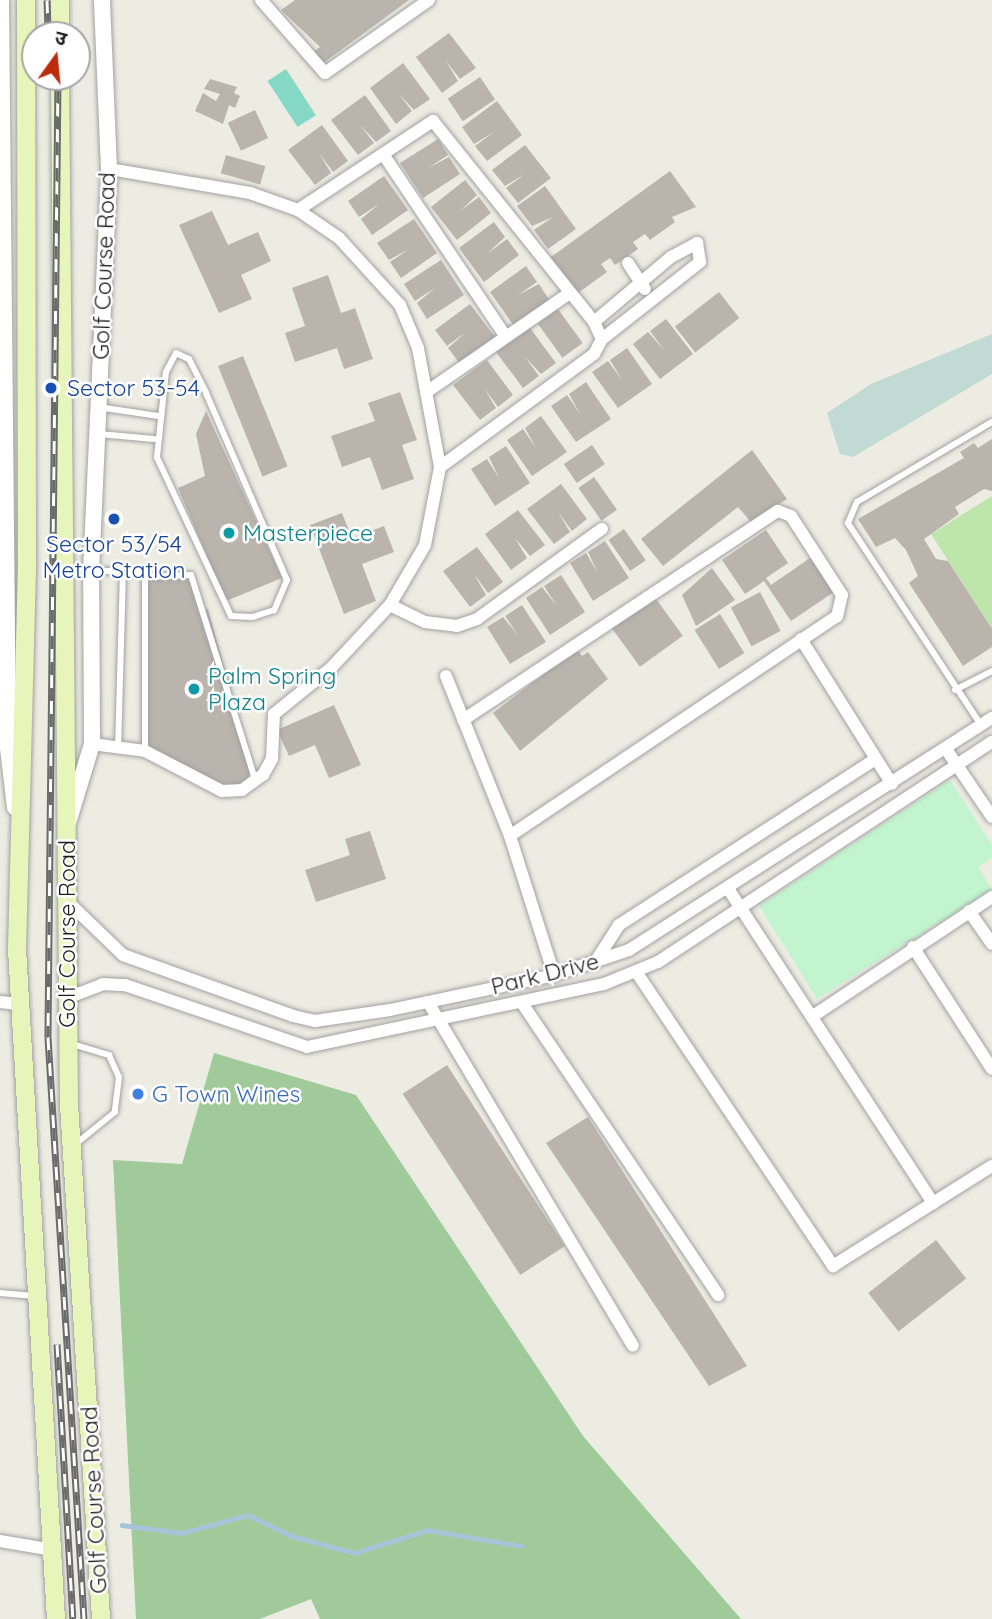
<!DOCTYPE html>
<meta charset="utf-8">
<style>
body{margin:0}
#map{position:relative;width:992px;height:1619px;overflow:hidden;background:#edece3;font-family:Quicksand,"Noto Sans Devanagari",sans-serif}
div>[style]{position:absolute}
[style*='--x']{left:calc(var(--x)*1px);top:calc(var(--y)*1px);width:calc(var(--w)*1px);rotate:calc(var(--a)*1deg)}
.grass>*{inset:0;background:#bee5ac}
.forest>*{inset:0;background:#a0ca9a}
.wetland>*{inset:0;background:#c1dad3}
.park>*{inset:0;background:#c2f5cf}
.pitch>*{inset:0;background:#86d8c6;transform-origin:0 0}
.stream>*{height:4.5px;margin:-2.25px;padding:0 2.25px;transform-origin:2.25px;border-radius:2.25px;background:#a6c4d8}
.building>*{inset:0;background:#bab4ad;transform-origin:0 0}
.roads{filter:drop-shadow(0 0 2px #a1a1a1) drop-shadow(0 0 2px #a1a1a1)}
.service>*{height:6px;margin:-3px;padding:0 3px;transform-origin:3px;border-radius:3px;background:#fff}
.minor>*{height:12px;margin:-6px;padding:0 6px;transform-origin:6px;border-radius:6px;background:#fff}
.tertiary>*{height:16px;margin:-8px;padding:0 8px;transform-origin:8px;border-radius:8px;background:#fff}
.secondary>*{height:18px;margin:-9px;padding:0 9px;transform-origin:9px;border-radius:9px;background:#e8f5ba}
.rail>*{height:7px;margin-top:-3.5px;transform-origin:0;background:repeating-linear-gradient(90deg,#fff 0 13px,#6b6b6b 0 26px);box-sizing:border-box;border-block:2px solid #6b6b6b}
.dots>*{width:19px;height:19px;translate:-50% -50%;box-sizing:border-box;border:4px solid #fff;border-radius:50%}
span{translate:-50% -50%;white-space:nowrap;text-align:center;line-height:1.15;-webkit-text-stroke:5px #fff;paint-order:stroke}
.street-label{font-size:23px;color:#1d1d1d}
.transit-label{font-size:23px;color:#164399}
.left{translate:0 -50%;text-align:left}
.culture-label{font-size:23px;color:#0d838f}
.shop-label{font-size:23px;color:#366cbe}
.north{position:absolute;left:21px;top:21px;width:70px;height:70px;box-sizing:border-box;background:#fff;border:2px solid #a5a5a5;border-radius:50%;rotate:15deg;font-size:19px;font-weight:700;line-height:28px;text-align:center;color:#1d1d1d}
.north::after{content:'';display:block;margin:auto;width:24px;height:32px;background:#bd2b0d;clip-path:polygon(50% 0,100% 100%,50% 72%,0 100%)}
</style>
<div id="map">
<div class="grass">
<i style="clip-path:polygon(992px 496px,992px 629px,931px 534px)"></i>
</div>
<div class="forest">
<i style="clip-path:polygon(214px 1053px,356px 1095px,583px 1436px,741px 1619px,320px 1619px,311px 1599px,260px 1619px,136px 1619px,113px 1160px,182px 1164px)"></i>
</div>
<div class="wetland">
<i style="clip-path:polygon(992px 334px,992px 374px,853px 457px,840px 454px,827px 413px,871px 384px)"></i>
</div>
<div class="park">
<i style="clip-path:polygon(950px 780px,992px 845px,992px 858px,978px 867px,992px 889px,817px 999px,759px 906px)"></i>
</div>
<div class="pitch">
<i style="left:286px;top:69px;width:55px;height:22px;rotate:57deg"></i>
</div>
<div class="stream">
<i style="--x:122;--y:1525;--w:61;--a:7.6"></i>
<i style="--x:182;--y:1533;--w:68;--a:-15.3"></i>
<i style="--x:248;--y:1515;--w:49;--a:25.5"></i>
<i style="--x:292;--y:1536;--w:65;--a:15.1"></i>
<i style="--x:355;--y:1553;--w:77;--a:-17.5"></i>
<i style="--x:428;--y:1530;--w:95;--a:9.7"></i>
</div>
<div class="building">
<i style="clip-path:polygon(295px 0,409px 0,322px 64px,313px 52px,320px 47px,281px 10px)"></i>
<i style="clip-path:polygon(449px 33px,476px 68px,460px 79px,446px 61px,458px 81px,442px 93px,416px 57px)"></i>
<i style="clip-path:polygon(403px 63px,430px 99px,414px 110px,398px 93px,412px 111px,396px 124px,370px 88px)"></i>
<i style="left:480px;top:77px;width:27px;height:39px;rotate:56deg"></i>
<i style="clip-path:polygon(210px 79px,237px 87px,234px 93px,240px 96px,235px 108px,229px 105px,223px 124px,195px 111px,203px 93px,216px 101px,220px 94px,204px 89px)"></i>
<i style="clip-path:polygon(365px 95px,391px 131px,376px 142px,360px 125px,374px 143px,358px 155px,331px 120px)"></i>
<i style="clip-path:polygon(497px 101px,522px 135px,487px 161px,475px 146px,494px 132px,474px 144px,462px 127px)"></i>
<i style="left:255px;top:110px;width:31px;height:30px;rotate:65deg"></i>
<i style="clip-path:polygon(322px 125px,348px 161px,333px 172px,319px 153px,331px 173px,315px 185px,288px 150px)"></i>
<i style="clip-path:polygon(438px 139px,448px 155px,428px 168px,449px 157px,460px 174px,423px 198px,400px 163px)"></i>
<i style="clip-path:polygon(525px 145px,551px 178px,518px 203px,506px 188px,525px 174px,505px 186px,492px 170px)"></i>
<i style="left:226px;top:155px;width:41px;height:19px;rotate:16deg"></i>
<i style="clip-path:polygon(670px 171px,696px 207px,672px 217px,675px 222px,650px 240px,645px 234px,633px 242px,638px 249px,615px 265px,610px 258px,601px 264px,607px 272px,578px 293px,551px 257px)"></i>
<i style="clip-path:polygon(384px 176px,408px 210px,372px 235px,361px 219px,379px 204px,359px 217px,348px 201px)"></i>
<i style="clip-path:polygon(465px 180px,477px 195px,460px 211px,479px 197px,491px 213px,457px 240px,431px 207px)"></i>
<i style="clip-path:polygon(545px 186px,576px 229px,548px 249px,534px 230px,553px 217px,532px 226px,517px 206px)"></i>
<i style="clip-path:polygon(212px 211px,228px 245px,258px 232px,271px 261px,241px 275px,252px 299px,219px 313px,179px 225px)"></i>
<i style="clip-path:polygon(414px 219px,437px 253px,401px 278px,390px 262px,409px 249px,389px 260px,377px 243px)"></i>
<i style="clip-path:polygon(494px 222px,505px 237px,488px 253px,507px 239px,519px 255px,484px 282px,459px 248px)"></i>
<i style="clip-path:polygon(441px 260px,464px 295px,427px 319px,417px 303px,435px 288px,415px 301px,404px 284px)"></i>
<i style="clip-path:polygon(526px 266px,537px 282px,518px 295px,539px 284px,550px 301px,514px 326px,490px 292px)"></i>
<i style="clip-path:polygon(328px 275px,341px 313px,355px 308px,373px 359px,344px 369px,337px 348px,295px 362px,285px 333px,305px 326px,292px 288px)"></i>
<i style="left:719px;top:292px;width:33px;height:56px;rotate:52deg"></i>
<i style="clip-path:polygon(470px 304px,495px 337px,460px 364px,448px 348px,466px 332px,447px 346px,435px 330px)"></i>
<i style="left:558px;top:309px;width:42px;height:25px;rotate:54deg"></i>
<i style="clip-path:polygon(666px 319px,693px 354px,660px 379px,633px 344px,648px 332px,664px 350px,650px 331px)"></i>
<i style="clip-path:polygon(530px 328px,556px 363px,541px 374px,525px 357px,539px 376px,523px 388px,496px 352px)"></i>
<i style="clip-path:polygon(627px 348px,652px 384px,618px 408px,592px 372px,608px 361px,622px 380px,610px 360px)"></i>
<i style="left:243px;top:356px;width:119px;height:27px;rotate:68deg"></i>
<i style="clip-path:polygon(487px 360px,513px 395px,498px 407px,484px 388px,496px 408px,480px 420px,453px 385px)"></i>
<i style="clip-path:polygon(586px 382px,611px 419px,576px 442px,551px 406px,567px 395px,580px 414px,569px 394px)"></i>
<i style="clip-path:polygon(400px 392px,417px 440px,402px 445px,414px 479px,382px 490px,370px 457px,342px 467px,331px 436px,375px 421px,368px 403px)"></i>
<i style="clip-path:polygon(206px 411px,282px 578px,226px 601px,178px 488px,205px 476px,196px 434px)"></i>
<i style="clip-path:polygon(541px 416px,567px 452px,532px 476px,507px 440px,523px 429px,536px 448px,525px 428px)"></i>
<i style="clip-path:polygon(992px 439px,992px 491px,984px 489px,955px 507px,959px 514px,924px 539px,936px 559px,948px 561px,992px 629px,992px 647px,963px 666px,909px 583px,918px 576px,906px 550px,895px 538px,876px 547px,858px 519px,964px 458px,960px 452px,974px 443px,978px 448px)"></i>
<i style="left:592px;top:445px;width:23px;height:34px;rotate:56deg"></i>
<i style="clip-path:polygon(506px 446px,530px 483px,495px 506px,471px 469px,487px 459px,499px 478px,489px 457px)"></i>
<i style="clip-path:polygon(752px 450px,787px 499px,751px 522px,738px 507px,663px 566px,641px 539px)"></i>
<i style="left:594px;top:477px;width:40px;height:19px;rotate:55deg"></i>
<i style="clip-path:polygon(561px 484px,587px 519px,572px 531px,558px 512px,570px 532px,554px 544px,527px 509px)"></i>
<i style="clip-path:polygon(518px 510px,545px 545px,530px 556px,515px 538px,527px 558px,511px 570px,485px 534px)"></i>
<i style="clip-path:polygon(342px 513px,352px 538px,384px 526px,394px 552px,362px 564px,376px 601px,344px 614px,310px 525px)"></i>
<i style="left:624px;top:529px;width:38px;height:19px;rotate:55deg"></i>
<i style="clip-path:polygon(766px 530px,788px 563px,766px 578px,771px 585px,810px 558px,834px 592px,791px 621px,764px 581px,745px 594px,722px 560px)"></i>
<i style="clip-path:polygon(605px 541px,629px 578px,593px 601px,570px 563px,586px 553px,598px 573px,588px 552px)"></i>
<i style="clip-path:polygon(477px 547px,503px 582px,488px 593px,474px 574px,486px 595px,470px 607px,443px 571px)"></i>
<i style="clip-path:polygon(712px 568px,735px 600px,696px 626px,682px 595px)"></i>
<i style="clip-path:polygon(147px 574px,192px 575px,202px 610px,208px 609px,252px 768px,243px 787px,223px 791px,147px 753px)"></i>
<i style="clip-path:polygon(561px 575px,585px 612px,550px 635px,526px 598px,542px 587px,557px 606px,544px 586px)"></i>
<i style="left:760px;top:592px;width:44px;height:33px;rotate:62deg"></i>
<i style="left:654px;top:596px;width:49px;height:53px;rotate:54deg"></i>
<i style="clip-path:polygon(522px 605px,546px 642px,510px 664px,487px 627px,503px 617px,518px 635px,505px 616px)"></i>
<i style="left:720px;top:614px;width:46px;height:30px;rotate:58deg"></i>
<i style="clip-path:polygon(577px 649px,582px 656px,588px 652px,608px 679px,520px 751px,493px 713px)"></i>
<i style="clip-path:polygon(334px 705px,361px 765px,329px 778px,315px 745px,289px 756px,277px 730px)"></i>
<i style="clip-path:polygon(370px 831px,386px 879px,316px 902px,305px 870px,350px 855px,345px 839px)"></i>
<i style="left:447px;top:1065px;width:216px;height:53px;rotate:57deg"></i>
<i style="clip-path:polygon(588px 1117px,747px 1366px,709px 1386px,546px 1143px)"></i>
<i style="left:936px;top:1240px;width:49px;height:86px;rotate:52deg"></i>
</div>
<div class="roads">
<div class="service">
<i style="--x:176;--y:353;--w:14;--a:25"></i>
<i style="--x:189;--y:359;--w:38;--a:63"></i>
<i style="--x:206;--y:393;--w:204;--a:66.6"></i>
<i style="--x:287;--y:580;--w:33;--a:113"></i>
<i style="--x:274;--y:610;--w:23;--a:162"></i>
<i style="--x:252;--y:617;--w:21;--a:-177"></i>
<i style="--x:231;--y:616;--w:175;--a:-115"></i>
<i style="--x:157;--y:457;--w:85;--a:-84"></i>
<i style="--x:166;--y:372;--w:21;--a:-62"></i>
<i style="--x:98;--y:407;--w:61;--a:8.5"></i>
<i style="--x:99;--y:434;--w:55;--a:5.2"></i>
<i style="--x:93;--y:571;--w:30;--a:0"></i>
<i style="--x:123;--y:571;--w:175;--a:91.6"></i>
<i style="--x:123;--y:571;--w:23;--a:7"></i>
<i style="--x:955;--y:690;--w:42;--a:-27.2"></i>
<i style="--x:981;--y:725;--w:242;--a:-123.4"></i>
<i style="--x:848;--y:523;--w:23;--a:-67"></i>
<i style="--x:857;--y:502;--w:157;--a:-30.7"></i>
<i style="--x:145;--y:751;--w:174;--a:-90"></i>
<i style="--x:145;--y:577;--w:46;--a:-2.5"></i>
<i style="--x:191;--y:575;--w:214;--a:72.6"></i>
<i style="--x:69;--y:1043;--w:42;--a:16.7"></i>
<i style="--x:109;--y:1055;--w:24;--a:66"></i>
<i style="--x:119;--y:1077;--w:35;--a:97"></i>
<i style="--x:115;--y:1112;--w:54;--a:141"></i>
<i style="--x:0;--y:1293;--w:35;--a:5"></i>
</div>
<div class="minor">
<i style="--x:261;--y:0;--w:97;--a:48.8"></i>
<i style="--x:325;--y:73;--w:127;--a:-35.1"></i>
<i style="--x:383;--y:154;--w:220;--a:56.1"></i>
<i style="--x:298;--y:210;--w:162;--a:-33.4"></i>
<i style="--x:433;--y:121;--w:258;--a:51.3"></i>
<i style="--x:594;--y:322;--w:19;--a:65"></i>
<i style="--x:602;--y:339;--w:17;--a:118"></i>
<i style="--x:594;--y:354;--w:191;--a:143.7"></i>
<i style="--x:628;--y:263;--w:31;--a:57"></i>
<i style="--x:594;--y:322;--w:101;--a:-40.2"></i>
<i style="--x:671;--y:257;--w:30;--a:-28"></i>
<i style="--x:697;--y:243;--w:19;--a:81"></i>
<i style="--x:700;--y:262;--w:125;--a:141.8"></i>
<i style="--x:428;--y:391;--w:170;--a:-34.7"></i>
<i style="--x:390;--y:605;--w:39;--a:26"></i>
<i style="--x:425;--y:622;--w:32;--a:7"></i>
<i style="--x:457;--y:626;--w:21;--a:-19"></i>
<i style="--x:477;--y:619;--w:154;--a:-35.8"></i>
<i style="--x:801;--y:639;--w:171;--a:57.9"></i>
<i style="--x:446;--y:676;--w:172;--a:68.2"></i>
<i style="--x:510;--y:836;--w:146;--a:72.4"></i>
<i style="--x:463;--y:720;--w:378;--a:-33.6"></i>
<i style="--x:778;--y:511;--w:14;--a:21"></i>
<i style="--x:791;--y:516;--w:94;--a:57.2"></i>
<i style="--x:842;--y:595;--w:22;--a:103"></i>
<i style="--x:837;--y:616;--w:394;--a:146.1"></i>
<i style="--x:92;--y:744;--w:53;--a:7.5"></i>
<i style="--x:145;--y:751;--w:87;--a:27.5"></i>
<i style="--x:222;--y:791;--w:20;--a:-3"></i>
<i style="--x:242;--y:790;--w:26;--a:-36"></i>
<i style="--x:263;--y:775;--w:18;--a:-61"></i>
<i style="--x:272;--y:759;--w:45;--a:-87.5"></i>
<i style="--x:274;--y:714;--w:73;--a:-38.9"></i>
<i style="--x:331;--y:668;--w:86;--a:-46.9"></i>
<i style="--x:390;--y:605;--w:69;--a:-59.7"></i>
<i style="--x:425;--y:545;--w:79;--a:-79.1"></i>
<i style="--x:440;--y:467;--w:121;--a:-100.5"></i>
<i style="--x:418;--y:348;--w:47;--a:-112.7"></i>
<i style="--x:400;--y:305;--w:91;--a:-132.3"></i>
<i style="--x:339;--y:238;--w:50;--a:-145.7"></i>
<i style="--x:298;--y:210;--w:51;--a:-160.5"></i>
<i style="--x:250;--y:193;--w:143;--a:-170.3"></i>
<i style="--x:946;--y:749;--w:82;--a:55.9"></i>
<i style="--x:729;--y:890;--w:374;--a:56.9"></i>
<i style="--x:65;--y:899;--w:81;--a:44"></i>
<i style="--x:123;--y:955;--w:181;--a:19.7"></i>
<i style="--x:293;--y:1016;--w:23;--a:13"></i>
<i style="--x:315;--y:1021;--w:76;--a:-8.3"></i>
<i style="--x:390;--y:1010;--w:168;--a:-12"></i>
<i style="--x:554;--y:975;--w:79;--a:-18.4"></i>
<i style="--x:629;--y:950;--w:431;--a:-32.6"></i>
<i style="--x:969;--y:911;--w:40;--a:55.1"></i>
<i style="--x:913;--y:947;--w:145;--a:57.1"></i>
<i style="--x:594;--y:964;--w:46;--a:-57.3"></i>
<i style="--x:619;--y:925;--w:306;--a:-32.9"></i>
<i style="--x:637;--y:973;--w:353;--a:56.2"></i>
<i style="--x:833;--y:1266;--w:188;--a:-32.2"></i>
<i style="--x:67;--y:998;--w:39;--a:-21"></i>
<i style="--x:103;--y:984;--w:22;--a:3"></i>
<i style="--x:125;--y:985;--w:192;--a:18.8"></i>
<i style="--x:307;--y:1047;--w:304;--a:-12"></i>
<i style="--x:604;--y:984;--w:58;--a:-22.2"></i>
<i style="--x:658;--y:962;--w:400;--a:-33.4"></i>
<i style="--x:0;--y:1002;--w:19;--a:6"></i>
<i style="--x:428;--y:1002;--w:400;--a:59.2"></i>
<i style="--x:522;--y:1003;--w:352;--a:56.1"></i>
<i style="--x:813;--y:1016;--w:215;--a:-33.6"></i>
<i style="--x:0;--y:1541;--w:54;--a:9.6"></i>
</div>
<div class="tertiary">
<i style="--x:1;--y:0;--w:748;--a:89.46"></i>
<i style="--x:8;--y:748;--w:60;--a:83.3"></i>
<i style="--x:68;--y:823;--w:83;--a:-73.1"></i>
<i style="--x:92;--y:744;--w:172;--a:-90.3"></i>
<i style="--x:91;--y:572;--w:403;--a:-87.4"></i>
<i style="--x:109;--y:169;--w:169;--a:-92.4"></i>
</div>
<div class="secondary">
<i style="--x:26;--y:0;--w:567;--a:89.9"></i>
<i style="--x:27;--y:567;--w:382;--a:91.5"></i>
<i style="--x:17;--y:949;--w:671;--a:86.67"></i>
<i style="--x:60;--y:0;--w:35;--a:90"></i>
<i style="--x:60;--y:77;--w:1027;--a:89.5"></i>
<i style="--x:69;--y:1104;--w:516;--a:86.44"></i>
</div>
</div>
<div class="rail">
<i style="--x:47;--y:0;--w:35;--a:88"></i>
<i style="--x:58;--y:77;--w:960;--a:90.6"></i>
<i style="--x:48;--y:1037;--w:583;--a:86.46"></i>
<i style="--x:57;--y:1344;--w:275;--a:86.7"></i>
</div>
<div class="dots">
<i style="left:51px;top:388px;background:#1a4fb4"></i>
<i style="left:114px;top:519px;background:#1a4fb4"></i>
<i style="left:229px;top:533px;background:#0f9aa8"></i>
<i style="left:194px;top:689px;background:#0f9aa8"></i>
<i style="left:138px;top:1094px;background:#3f7fe0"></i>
</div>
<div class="street-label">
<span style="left:104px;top:266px;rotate:-88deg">Golf Course Road</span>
<span style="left:67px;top:934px;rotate:-90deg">Golf Course Road</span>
<span style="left:545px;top:974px;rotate:-14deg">Park Drive</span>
<span style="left:94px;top:1500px;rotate:-93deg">Golf Course Road</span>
</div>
<div class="transit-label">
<span class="left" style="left:67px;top:388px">Sector 53-54</span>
<span style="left:114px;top:557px">Sector 53/54<br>Metro Station</span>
</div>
<div class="culture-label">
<span class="left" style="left:243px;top:533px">Masterpiece</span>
<span class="left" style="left:208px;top:689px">Palm Spring<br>Plaza</span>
</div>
<div class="shop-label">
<span class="left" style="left:152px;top:1094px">G Town Wines</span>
</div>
<div class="north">उ</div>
</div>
